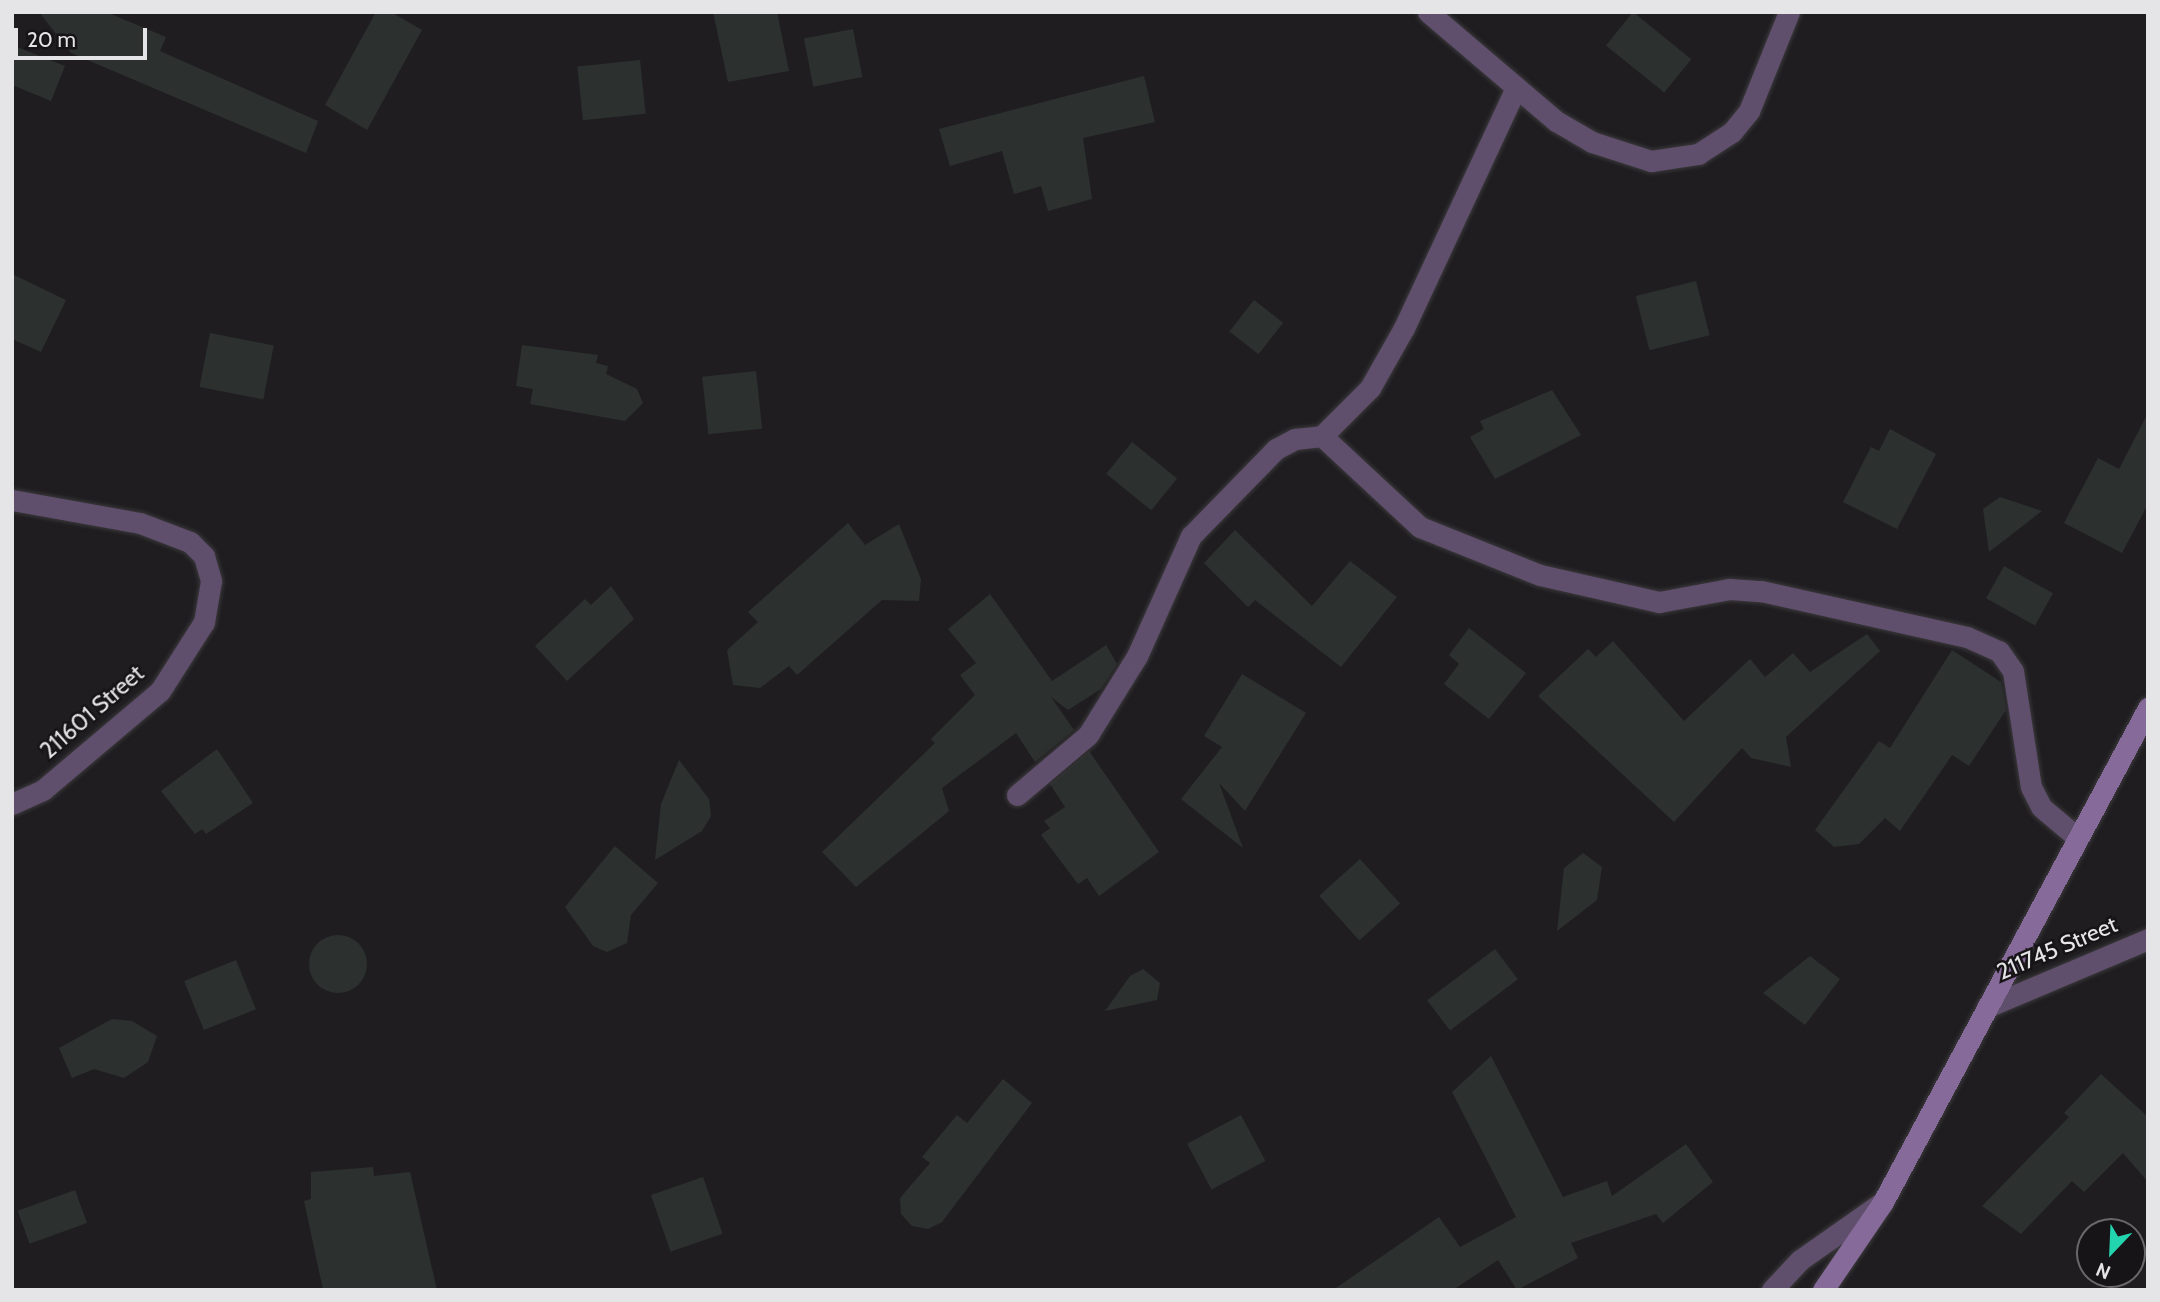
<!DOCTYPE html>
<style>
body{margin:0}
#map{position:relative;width:2160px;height:1302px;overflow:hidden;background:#1f1d20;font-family:Cabin,sans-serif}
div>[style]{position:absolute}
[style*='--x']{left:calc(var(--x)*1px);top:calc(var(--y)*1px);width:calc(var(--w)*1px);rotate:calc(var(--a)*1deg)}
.building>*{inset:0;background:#2c302f;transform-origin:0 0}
.round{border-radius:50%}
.roads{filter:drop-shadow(0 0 2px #3b393c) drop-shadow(0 0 2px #3b393c)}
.street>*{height:21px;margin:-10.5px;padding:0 10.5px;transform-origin:10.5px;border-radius:10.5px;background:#604f6c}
.secondary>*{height:21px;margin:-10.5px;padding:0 10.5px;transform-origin:10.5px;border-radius:10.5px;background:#866a99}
span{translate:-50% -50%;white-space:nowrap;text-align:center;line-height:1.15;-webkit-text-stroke:5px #161417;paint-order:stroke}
.street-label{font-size:23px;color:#e5e4e6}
.frame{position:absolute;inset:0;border:14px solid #e5e4e6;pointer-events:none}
.north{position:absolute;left:2076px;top:1218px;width:70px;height:70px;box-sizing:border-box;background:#161417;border:2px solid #69676a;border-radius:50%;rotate:203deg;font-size:19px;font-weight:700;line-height:28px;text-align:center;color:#e5e4e6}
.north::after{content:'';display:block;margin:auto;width:24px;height:32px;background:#23d5af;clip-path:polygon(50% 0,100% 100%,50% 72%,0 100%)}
.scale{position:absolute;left:14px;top:28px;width:133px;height:32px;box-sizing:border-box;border:4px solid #e5e4e6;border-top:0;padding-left:9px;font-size:21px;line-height:24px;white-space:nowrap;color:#e5e4e6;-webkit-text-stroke:5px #161417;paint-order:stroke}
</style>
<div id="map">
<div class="building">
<i style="clip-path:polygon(39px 12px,106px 12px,166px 37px,160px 51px,318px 121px,306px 153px,71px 53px)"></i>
<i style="clip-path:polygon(376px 12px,391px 12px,422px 30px,367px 130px,325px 105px)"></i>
<i style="clip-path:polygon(713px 12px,777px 12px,789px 71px,728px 82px)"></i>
<i style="left:1633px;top:12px;width:75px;height:43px;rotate:39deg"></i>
<i style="left:853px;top:29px;width:49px;height:50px;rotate:79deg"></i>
<i style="clip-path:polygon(12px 45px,65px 66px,51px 101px,12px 85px)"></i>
<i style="left:640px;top:60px;width:54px;height:63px;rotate:84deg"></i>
<i style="clip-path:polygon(1144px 76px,1155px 122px,1083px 138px,1092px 199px,1048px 211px,1041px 186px,1014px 194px,1002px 151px,950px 166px,939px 129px)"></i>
<i style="clip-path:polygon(12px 274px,66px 300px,41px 352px,12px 339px)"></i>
<i style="left:1696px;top:281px;width:56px;height:62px;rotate:76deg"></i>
<i style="left:1254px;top:300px;width:37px;height:40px;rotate:38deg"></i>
<i style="left:210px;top:333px;width:65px;height:55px;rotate:11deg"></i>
<i style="clip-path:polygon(522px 345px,598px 355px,596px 363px,608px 366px,606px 374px,637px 389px,643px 403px,625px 421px,530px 404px,533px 389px,516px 386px)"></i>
<i style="left:756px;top:371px;width:58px;height:54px;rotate:84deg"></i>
<i style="clip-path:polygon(1552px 390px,1581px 435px,1495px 479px,1470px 437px,1484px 429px,1480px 421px)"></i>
<i style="clip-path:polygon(2148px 413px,2148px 504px,2122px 553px,2064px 523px,2098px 458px,2119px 469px)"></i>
<i style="clip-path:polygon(1890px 429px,1936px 454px,1897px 529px,1843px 502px,1871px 447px,1879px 451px)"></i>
<i style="left:1132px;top:442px;width:58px;height:41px;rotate:39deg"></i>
<i style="clip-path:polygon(2000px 497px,2042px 511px,1989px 552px,1983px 509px)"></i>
<i style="clip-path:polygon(848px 523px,865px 545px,899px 524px,921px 579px,919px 601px,882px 600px,797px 675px,789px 666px,760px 688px,733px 685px,727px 650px,758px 622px,748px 612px)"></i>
<i style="clip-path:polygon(1235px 530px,1312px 606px,1350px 561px,1397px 597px,1341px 667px,1255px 600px,1248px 607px,1204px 563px)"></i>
<i style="left:2004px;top:566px;width:56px;height:37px;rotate:29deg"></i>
<i style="clip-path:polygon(611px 586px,634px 619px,567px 681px,535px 646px,585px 599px,591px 605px)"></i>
<i style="clip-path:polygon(990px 594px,1052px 681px,1106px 645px,1117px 664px,1101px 689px,1068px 710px,1051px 697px,1074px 730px,1035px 762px,1016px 733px,942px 788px,949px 811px,856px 887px,822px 852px,935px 743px,931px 739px,975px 695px,960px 675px,976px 663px,948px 629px)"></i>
<i style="clip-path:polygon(1469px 628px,1526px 673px,1489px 719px,1444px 684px,1459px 664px,1449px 655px)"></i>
<i style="clip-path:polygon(1867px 634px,1880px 651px,1786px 737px,1791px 767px,1751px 758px,1742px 748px,1674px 822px,1538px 696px,1588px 649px,1596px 657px,1613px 641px,1684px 721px,1750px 659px,1765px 677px,1793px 653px,1810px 672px)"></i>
<i style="clip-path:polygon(1952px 650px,2001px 682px,2006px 710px,1969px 766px,1952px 755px,1900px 831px,1885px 818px,1859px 844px,1834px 847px,1815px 830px,1879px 741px,1890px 748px)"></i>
<i style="clip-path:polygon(1242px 674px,1306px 713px,1245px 811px,1219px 783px,1243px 848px,1181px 799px,1222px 747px,1204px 736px)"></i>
<i style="clip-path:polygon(217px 749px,253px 803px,206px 834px,202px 829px,195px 834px,161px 791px)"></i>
<i style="clip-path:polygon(1089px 751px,1159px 852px,1099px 896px,1087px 878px,1078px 884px,1041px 835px,1050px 828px,1044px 821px,1065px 807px,1050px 784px)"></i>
<i style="clip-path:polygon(679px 760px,709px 799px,711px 816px,702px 831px,655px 860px,661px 804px)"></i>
<i style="clip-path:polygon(615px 846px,658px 883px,631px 915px,627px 943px,607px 952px,593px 946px,565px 907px)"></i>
<i style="clip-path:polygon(1583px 853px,1602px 867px,1597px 900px,1557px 931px,1564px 868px)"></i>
<i style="left:1360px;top:859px;width:60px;height:55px;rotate:48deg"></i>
<i class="round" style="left:309px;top:935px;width:58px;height:58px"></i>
<i style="left:1495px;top:949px;width:38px;height:85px;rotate:53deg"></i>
<i style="clip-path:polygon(1810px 956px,1840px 979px,1805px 1025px,1763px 993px)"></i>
<i style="left:236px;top:960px;width:53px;height:56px;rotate:68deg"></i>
<i style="clip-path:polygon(1143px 969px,1160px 983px,1157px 1000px,1105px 1011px,1130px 976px)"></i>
<i style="clip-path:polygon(112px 1019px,132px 1021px,157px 1036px,148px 1062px,124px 1078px,94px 1069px,72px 1078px,59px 1048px)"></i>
<i style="clip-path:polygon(1491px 1056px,1563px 1197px,1607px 1181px,1612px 1196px,1686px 1144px,1713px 1182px,1663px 1223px,1656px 1214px,1571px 1243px,1578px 1258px,1517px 1290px,1498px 1260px,1453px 1290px,1333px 1290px,1439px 1217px,1460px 1247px,1516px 1217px,1452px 1092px)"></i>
<i style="clip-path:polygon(2101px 1074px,2148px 1117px,2148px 1182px,2123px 1153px,2084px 1192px,2072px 1181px,2021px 1234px,1982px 1206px,2069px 1117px,2064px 1113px)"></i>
<i style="clip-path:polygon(1003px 1079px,1032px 1103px,942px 1222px,928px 1229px,912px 1226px,901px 1214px,900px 1198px,930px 1163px,922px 1157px,957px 1115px,967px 1123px)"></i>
<i style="left:1241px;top:1115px;width:52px;height:61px;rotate:62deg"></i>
<i style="clip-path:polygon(373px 1167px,374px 1176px,410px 1172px,437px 1290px,323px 1290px,304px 1201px,311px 1199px,311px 1172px)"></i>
<i style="left:703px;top:1177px;width:60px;height:55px;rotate:71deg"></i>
<i style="left:75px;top:1190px;width:35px;height:61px;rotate:70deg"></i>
</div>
<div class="roads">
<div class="street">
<i style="--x:1428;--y:12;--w:168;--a:40.4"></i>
<i style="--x:1556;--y:121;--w:42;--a:30.3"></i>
<i style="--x:1592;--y:142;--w:62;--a:17.9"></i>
<i style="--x:1651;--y:161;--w:48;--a:-8.5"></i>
<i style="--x:1698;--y:154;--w:40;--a:-32.9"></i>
<i style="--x:1732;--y:132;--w:27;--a:-51"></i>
<i style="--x:1749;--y:111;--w:107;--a:-68"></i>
<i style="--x:1322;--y:436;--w:68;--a:-45"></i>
<i style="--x:1370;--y:388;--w:69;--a:-60.5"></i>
<i style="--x:1404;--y:328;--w:265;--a:-65"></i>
<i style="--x:12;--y:500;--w:130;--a:10.2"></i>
<i style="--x:140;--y:523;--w:53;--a:20.8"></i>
<i style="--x:190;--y:542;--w:20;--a:45"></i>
<i style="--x:204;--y:556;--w:26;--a:74"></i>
<i style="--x:211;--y:581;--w:42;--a:99.7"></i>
<i style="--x:204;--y:622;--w:82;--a:122.5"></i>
<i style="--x:160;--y:691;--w:153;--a:139.8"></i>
<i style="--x:43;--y:790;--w:34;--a:156"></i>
<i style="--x:1017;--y:795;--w:93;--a:-40.2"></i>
<i style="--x:1088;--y:735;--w:93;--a:-58.2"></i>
<i style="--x:1137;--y:656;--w:132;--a:-65.8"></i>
<i style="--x:1191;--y:536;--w:122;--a:-45.7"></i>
<i style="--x:1276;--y:449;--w:21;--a:-28"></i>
<i style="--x:1295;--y:439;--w:27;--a:-6"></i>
<i style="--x:1322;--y:436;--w:134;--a:42.9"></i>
<i style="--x:1420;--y:527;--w:129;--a:21.8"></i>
<i style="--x:1540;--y:575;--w:122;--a:12.8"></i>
<i style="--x:1659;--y:602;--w:71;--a:-10.5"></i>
<i style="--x:1729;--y:589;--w:32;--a:4"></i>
<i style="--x:1761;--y:591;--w:211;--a:12.6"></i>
<i style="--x:1967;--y:637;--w:35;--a:24"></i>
<i style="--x:1999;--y:651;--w:24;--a:55"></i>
<i style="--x:2013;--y:671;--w:117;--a:81.2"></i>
<i style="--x:2031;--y:787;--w:22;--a:63"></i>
<i style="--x:2041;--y:807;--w:48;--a:40"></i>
<i style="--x:1987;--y:1007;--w:175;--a:-22.9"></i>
<i style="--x:1772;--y:1290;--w:41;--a:-47"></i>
<i style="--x:1800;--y:1260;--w:99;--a:-35.1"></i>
</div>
<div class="secondary">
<i style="--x:1823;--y:1290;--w:107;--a:-55.7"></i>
<i style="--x:1883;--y:1202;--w:561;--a:-61.79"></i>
</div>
</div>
<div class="street-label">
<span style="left:92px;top:712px;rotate:-41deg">211601 Street</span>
<span style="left:2057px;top:948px;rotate:-23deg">211745 Street</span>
</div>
<div class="frame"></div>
<div class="north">N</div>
<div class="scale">20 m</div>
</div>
